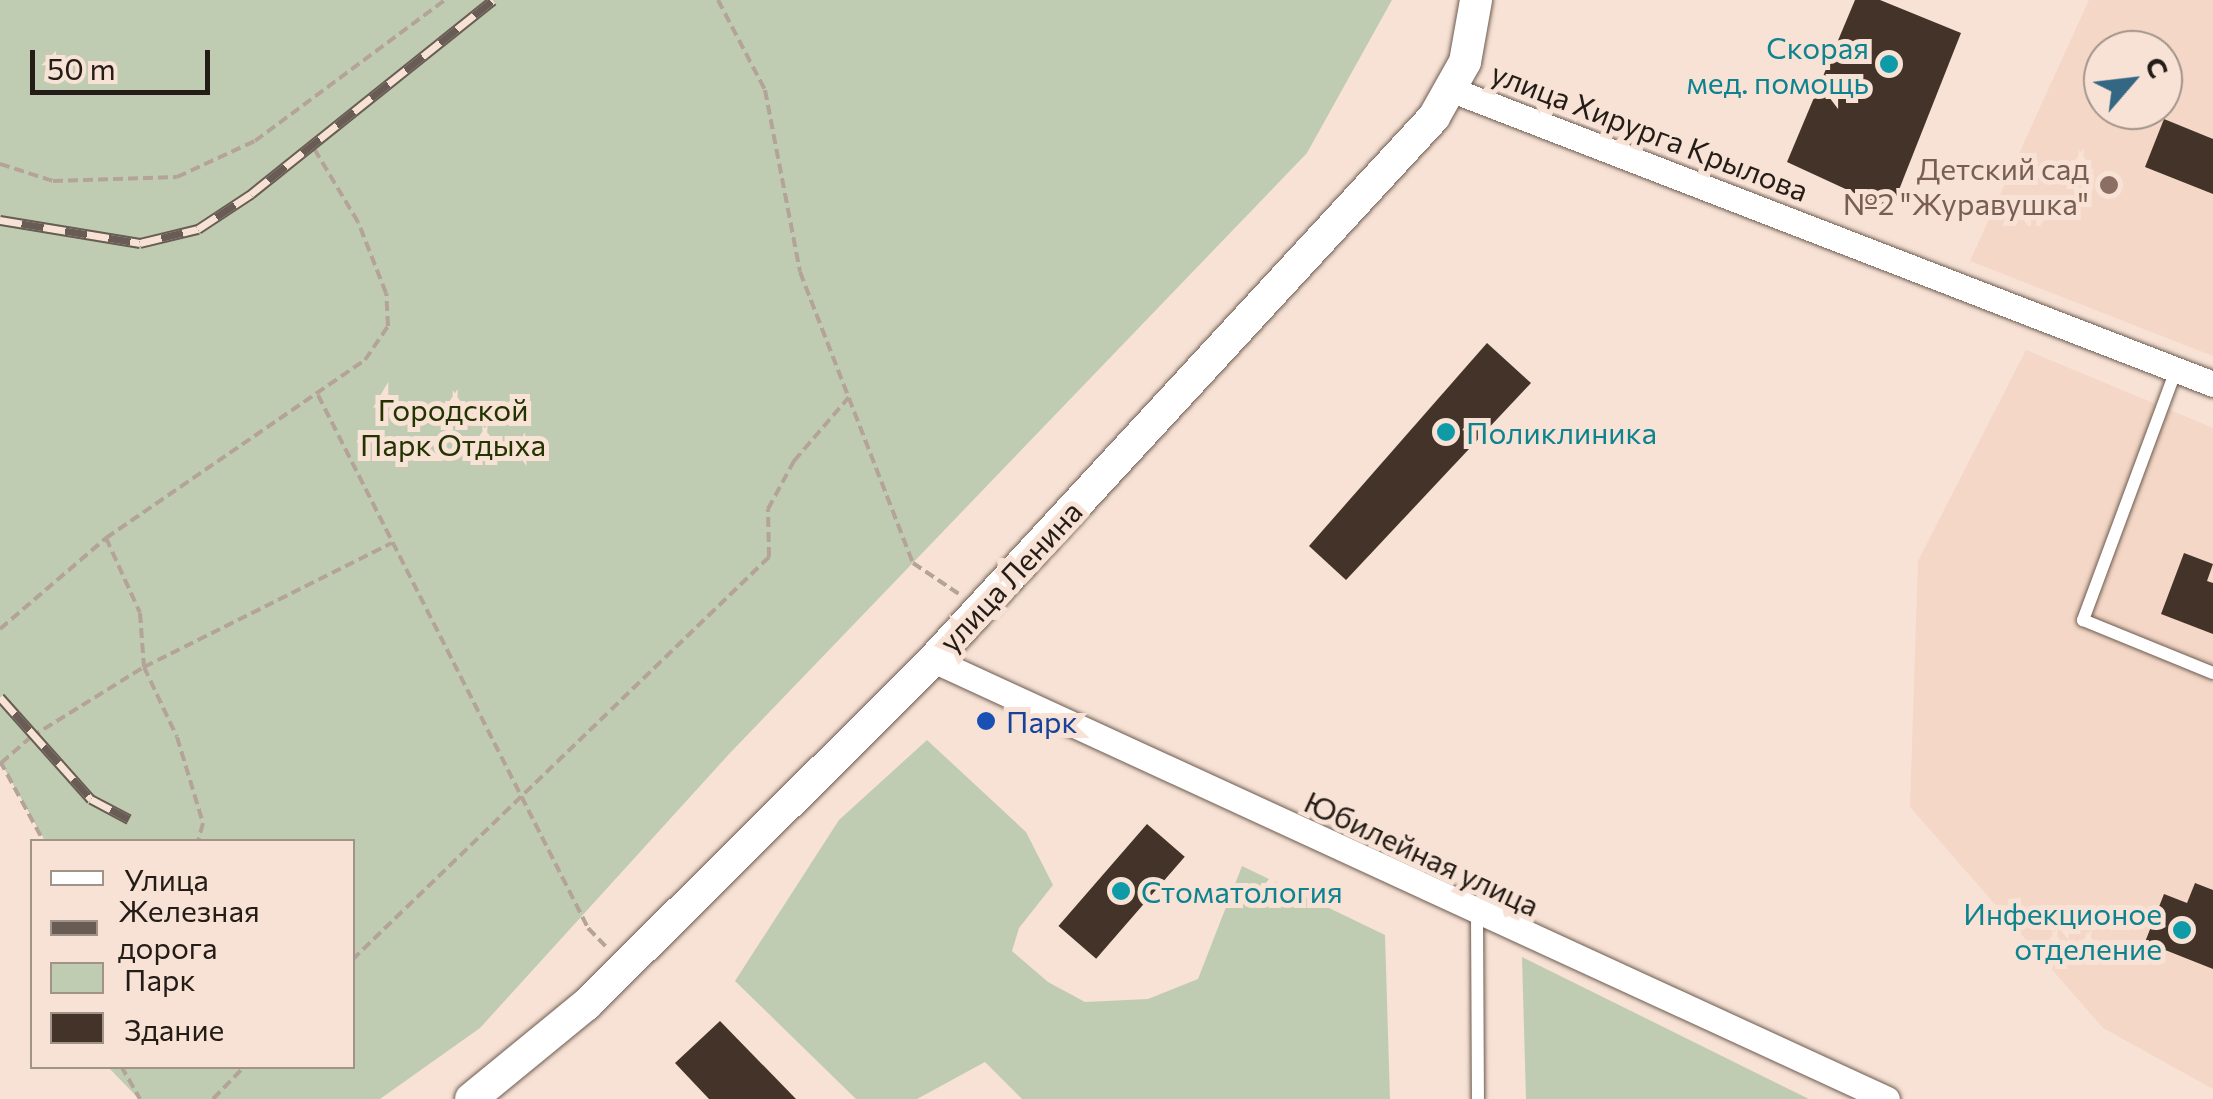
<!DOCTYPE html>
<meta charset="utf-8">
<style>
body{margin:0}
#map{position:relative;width:2213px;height:1099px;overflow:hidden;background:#f7e2d5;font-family:Commissioner,sans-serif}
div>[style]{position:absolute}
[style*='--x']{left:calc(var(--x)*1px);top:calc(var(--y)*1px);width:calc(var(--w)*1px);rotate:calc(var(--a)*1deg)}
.built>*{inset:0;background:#f4d7c6}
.green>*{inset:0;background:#c0ccb1}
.building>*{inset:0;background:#433329;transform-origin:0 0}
.path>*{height:4px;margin-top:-2px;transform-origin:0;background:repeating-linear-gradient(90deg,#b4a399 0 10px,transparent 0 15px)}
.roads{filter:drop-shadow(0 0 2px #6d5b50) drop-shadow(0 0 2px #6d5b50)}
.service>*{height:12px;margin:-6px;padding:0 6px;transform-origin:6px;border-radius:6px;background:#fff}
.minor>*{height:25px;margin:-12.5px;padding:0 12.5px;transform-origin:12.5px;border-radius:12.5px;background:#fff}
.tertiary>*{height:32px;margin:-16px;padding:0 16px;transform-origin:16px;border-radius:16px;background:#fff}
.rail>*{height:11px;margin-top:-5.5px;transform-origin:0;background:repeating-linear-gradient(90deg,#f7e2d5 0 22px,#685c55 0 44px);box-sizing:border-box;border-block:2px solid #685c55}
.dots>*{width:28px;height:28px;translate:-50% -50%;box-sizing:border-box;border:5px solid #f7e2d5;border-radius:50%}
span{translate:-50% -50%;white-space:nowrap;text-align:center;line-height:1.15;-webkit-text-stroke:10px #f7e2d5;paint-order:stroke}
.culture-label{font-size:30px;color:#0d838f}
.right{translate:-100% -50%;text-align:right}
.left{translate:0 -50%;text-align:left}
.street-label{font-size:30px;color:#231c17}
.education-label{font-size:30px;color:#785e54}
.park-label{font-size:30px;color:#233400}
.transit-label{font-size:30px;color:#164399}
.legend{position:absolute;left:30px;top:839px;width:325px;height:230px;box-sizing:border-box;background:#f7e2d5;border:2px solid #a29389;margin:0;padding:12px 18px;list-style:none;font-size:30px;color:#231c17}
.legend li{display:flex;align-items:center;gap:20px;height:50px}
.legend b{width:50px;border:2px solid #a29389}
.north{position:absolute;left:2083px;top:30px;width:100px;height:100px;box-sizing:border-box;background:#f7e2d5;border:2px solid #a29389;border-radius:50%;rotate:62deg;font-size:28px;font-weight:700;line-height:40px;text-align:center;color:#231c17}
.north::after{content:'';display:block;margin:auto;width:35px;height:45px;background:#336783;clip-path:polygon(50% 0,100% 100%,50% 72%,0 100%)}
.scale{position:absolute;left:30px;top:50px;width:180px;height:45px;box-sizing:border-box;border:5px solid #231c17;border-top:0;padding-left:12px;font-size:30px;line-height:35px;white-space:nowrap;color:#231c17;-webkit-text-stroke:8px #f7e2d5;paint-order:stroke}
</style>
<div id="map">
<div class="built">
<i style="clip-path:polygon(evenodd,2089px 0,2213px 0,2213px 356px,1970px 261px,2089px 0,2103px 50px,2163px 50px,2163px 110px,2103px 110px,2103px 50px)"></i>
<i style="clip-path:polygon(2026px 350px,2213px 428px,2213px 1089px,2103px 1028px,1910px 807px,1918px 561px)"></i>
</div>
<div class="green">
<i style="clip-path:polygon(0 0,1392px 0,1307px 153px,730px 753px,480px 1028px,380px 1099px,139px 1099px,108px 1067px,352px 1066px,352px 842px,45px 841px,0 761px)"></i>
<i style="clip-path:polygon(927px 740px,1026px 832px,1053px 885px,1019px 928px,1012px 951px,1048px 982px,1085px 1002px,1148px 999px,1198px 979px,1242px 866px,1385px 935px,1390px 1099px,1022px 1099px,985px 1062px,917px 1099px,856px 1099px,735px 981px,839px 820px)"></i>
<i style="clip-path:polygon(1522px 957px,1809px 1099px,1526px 1099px)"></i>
</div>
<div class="building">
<i style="clip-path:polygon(1855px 0,1880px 0,1961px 33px,1891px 210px,1787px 162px)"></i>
<i style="clip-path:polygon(2164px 119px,2213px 139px,2213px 194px,2145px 167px)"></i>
<i style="clip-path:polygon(1487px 343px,1531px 383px,1346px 580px,1309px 546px)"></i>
<i style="clip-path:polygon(2184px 553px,2213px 564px,2207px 581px,2213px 583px,2213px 634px,2161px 614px)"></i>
<i style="left:1147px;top:824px;width:50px;height:135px;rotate:41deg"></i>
<i style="clip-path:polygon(2195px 883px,2213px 890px,2213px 969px,2145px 942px,2164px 894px,2187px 903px)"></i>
<i style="clip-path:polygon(720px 1021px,796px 1099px,709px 1099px,675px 1063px)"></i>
</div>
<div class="path">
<i style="--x:718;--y:0;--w:102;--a:62.4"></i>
<i style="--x:765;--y:90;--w:185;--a:79.1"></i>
<i style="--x:800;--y:272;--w:312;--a:68.8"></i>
<i style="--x:913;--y:563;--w:55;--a:34"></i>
<i style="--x:0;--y:164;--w:56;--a:17.8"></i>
<i style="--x:53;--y:181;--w:124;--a:-1.8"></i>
<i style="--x:177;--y:177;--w:86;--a:-24.8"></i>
<i style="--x:255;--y:141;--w:237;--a:-36.6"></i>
<i style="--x:318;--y:395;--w:597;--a:63.13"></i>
<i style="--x:588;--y:928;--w:28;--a:46"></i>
<i style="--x:106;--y:538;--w:82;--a:65.6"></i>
<i style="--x:140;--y:613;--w:54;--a:85.8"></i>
<i style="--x:144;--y:667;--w:77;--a:64.8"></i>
<i style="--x:177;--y:737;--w:90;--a:73.2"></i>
<i style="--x:203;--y:823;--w:20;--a:105"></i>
<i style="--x:0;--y:629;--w:140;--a:-40.6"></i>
<i style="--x:106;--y:538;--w:314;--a:-34.5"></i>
<i style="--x:365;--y:360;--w:41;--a:-55.9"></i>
<i style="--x:388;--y:326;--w:33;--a:-93"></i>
<i style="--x:386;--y:293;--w:76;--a:-111.5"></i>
<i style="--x:358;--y:222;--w:90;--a:-120.9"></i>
<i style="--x:0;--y:761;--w:92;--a:61.5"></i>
<i style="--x:1;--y:763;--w:40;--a:-41"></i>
<i style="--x:31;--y:737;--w:133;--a:-31.8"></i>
<i style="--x:144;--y:667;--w:277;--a:-26.6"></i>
<i style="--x:352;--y:960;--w:580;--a:-44.02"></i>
<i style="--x:769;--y:557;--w:48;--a:-91.2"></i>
<i style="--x:768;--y:509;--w:55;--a:-61.6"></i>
<i style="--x:794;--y:461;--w:84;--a:-49.3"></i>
<i style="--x:121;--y:1066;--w:38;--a:60"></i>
<i style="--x:213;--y:1099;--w:46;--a:-45.9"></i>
</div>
<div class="roads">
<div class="service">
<i style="--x:2176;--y:370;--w:267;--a:110.4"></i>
<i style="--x:2083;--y:620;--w:140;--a:22.2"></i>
<i style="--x:1477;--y:915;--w:184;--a:89.7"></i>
</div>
<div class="minor">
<i style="--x:1455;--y:91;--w:813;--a:21.13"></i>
<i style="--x:933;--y:660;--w:1050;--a:24.71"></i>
</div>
<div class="tertiary">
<i style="--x:471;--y:1099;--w:149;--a:-39.3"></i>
<i style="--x:586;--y:1005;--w:489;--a:-44.8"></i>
<i style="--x:933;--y:660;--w:739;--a:-47.3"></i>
<i style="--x:1434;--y:117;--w:63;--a:-60.6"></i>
<i style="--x:1465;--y:62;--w:63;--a:-79.9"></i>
</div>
</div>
<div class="rail">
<i style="--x:0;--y:220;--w:142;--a:9.3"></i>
<i style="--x:140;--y:243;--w:60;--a:-13.6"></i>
<i style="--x:198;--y:229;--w:64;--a:-33.4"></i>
<i style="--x:251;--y:194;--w:310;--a:-38.7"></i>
<i style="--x:0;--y:697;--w:137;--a:48.3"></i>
<i style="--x:91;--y:799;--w:43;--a:27.8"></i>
</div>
<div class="dots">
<i style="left:1889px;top:64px;background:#0f9aa8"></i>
<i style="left:2109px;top:185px;background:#8d6e63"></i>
<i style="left:1446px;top:432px;background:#0f9aa8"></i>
<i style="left:986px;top:721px;background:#1a4fb4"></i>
<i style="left:1121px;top:891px;background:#0f9aa8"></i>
<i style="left:2182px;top:930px;background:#0f9aa8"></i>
</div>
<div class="culture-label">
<span class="right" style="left:1869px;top:64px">Скорая<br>мед. помощь</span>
<span class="left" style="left:1466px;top:432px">Поликлиника</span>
<span class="left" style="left:1141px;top:891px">Стоматология</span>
<span class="right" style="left:2162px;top:930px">Инфекционое<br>отделение</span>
</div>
<div class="street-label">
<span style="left:1650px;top:131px;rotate:21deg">улица Хирурга Крылова</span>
<span style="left:1010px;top:576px;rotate:-47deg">улица Ленина</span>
<span style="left:1422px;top:853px;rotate:25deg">Юбилейная улица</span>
</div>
<div class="education-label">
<span class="right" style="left:2089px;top:185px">Детский сад<br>№2 "Журавушка"</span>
</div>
<div class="park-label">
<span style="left:453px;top:426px">Городской<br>Парк Отдыха</span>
</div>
<div class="transit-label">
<span class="left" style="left:1006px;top:721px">Парк</span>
</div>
<ul class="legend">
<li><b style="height:12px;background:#fff"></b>Улица</li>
<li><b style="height:12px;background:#685c55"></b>Железная дорога</li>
<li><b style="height:28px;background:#c0ccb1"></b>Парк</li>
<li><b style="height:28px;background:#433329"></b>Здание</li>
</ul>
<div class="north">С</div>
<div class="scale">50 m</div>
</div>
